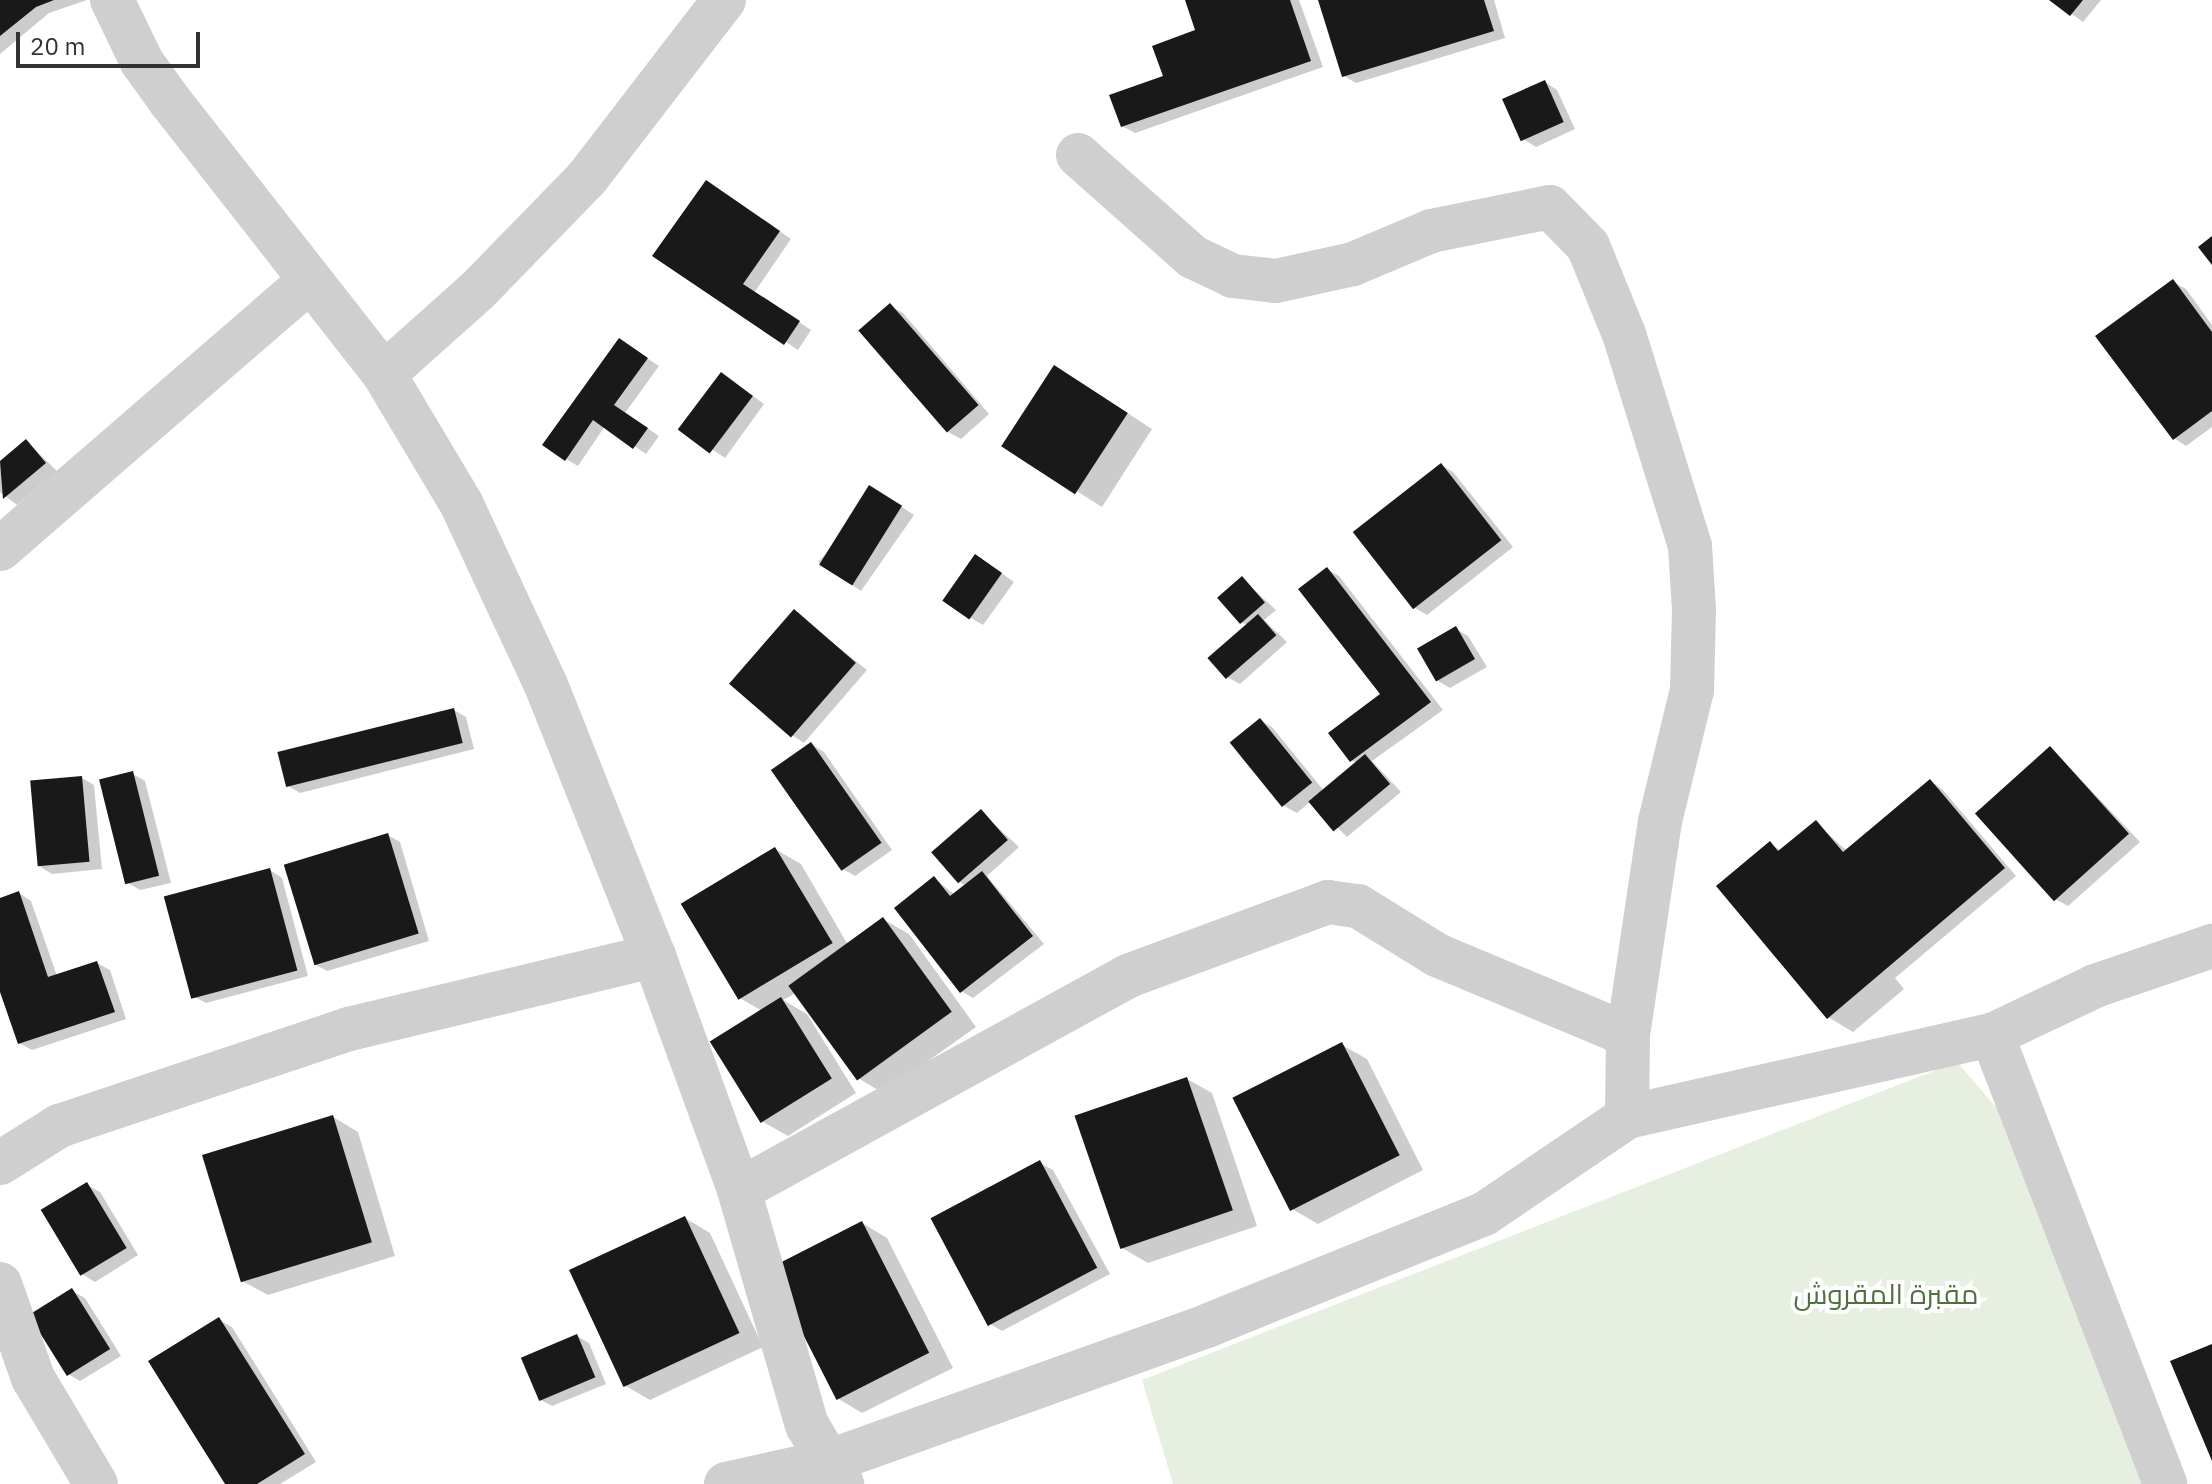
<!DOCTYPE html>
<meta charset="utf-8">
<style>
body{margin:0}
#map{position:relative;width:2212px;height:1484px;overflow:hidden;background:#fff;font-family:"IBM Plex Sans",Cairo,sans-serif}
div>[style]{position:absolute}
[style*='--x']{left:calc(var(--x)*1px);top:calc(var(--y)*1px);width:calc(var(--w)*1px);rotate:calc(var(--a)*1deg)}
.green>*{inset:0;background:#e6efe0}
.shadow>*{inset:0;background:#0003}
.building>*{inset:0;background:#191919;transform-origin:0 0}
.minor>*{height:44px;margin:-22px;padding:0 22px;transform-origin:22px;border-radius:22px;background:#cfcfcf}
span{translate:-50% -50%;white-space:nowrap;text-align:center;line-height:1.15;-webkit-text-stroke:8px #fff;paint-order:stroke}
.park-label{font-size:28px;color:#4e713d}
.scale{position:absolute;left:16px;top:32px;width:184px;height:36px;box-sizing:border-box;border:4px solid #323232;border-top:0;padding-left:10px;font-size:24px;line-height:28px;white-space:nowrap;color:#323232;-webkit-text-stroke:6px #fff;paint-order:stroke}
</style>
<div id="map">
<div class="green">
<i style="clip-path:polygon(1957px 1062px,2041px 1159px,2154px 1484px,1173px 1484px,1142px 1380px)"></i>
</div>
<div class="shadow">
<i style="clip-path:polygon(0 0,87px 0,49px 13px,0 54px)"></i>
<i style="clip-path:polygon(1187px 0,1299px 0,1323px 67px,1135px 133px,1122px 126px,1198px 31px)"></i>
<i style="clip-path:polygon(1320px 0,1494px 0,1505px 38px,1356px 83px,1344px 76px)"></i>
<i style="clip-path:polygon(2052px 0,2101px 0,2083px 22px)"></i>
<i style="clip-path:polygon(1545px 82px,1557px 90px,1575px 129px,1536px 147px,1523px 139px)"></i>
<i style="clip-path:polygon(718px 190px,791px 239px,754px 293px,811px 330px,798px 350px,655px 256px)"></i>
<i style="clip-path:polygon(2173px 282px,2186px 289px,2212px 325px,2212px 427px,2186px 446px,2174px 438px)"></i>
<i style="clip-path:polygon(890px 306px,903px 313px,989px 414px,961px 439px,948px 432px)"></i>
<i style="clip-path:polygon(631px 348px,659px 366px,625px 413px,659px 436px,646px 454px,605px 426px,578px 466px,566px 459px)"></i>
<i style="clip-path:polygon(734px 382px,764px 404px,725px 458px,682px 429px)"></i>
<i style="clip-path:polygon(1080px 382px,1152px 429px,1102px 507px,1004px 445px)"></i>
<i style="clip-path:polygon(26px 441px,57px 471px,17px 505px,0 492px,0 463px)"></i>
<i style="clip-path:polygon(1441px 465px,1453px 472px,1513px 547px,1427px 615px,1415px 608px)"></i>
<i style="clip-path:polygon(882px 494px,914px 515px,861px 591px,818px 562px)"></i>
<i style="clip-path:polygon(987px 563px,1014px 582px,983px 625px,971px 618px)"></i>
<i style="clip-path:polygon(1327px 569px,1339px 576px,1443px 710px,1372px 761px,1401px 792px,1347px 837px,1311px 801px,1297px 813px,1284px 806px,1260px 720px,1272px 727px,1324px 791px,1357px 763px,1351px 760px,1383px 695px)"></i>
<i style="clip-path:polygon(1242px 579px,1276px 610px,1264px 620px,1287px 642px,1240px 684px,1227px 677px,1248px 625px,1241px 622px)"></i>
<i style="clip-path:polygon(794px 612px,867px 670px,804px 743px,792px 735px)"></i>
<i style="clip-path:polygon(1456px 629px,1468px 636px,1487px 667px,1450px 688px,1438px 681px,1420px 650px)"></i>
<i style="clip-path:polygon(454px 710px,466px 717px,474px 749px,300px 793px,288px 786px)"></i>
<i style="clip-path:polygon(811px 744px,824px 752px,892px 850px,855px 876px,843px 869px)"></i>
<i style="clip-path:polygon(2051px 748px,2140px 842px,2068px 906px,2055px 899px)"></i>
<i style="clip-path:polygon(133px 774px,145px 781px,171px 883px,140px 890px,128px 883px)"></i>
<i style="clip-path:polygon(82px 778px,94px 785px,102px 869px,52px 874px,39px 866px)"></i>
<i style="clip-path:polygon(1930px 781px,1942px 789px,2016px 876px,1895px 978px,1904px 989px,1853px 1032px,1828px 1017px,1770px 844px,1782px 851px,1816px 823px,1847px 851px)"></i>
<i style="clip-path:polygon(981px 812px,1019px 847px,987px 876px,1044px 944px,973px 998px,961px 991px,934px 878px,955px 895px,966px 886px,959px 882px)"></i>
<i style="clip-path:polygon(388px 835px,400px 842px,429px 941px,327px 971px,314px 964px)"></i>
<i style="clip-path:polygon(775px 849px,801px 864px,848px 945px,883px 919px,909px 934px,976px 1027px,883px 1093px,858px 1078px,796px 993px,783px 1000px,807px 1014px,856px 1093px,788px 1136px,763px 1122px,762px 1011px,738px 997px)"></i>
<i style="clip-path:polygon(270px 870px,282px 878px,308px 976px,206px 1003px,193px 996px)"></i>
<i style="clip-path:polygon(19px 893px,31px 901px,57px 976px,97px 963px,110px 970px,126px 1019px,32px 1050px,19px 1043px,0 986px,0 900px)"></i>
<i style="clip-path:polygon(1342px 1045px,1367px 1059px,1423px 1170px,1318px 1224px,1292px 1209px)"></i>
<i style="clip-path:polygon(1187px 1079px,1212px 1093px,1257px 1226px,1148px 1263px,1122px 1248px)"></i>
<i style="clip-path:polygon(333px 1117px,358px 1132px,395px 1256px,268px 1295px,242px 1281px)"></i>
<i style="clip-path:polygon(1040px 1163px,1053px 1170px,1110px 1274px,1002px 1331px,990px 1324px)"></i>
<i style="clip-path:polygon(87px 1185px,100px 1192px,138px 1255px,95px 1282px,82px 1274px)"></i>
<i style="clip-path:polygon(685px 1218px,710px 1233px,763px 1347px,650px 1400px,624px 1385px)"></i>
<i style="clip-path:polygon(862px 1223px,887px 1238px,953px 1368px,862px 1413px,837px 1398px)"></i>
<i style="clip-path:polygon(72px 1291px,85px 1298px,121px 1356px,80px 1381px,68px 1374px,32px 1316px)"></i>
<i style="clip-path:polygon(219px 1320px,232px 1327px,316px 1462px,280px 1484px,227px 1484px)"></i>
<i style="clip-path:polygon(577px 1336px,589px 1343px,606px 1384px,552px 1406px,539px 1399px)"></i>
</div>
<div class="building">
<i style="clip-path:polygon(0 0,54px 0,36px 7px,0 36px)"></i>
<i style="clip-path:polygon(1185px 0,1290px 0,1311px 61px,1121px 127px,1109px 95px,1163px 76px,1152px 46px,1195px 30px)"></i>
<i style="clip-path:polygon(1318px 0,1484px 0,1494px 31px,1342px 77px)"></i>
<i style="clip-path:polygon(2049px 0,2083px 0,2070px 16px)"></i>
<i style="left:1545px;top:80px;width:46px;height:47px;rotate:66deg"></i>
<i style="clip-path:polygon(706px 180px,780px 231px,743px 284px,800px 321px,784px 345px,652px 256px)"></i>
<i style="clip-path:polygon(2212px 236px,2212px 265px,2198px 247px)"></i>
<i style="clip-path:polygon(2173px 279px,2212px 332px,2212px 411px,2173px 440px,2095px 336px)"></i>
<i style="left:890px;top:303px;width:135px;height:42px;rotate:49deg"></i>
<i style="clip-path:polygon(619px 338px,648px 358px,614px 405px,648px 428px,633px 449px,593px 420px,565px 461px,542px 445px)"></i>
<i style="left:1054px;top:365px;width:88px;height:97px;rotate:33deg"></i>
<i style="left:721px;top:372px;width:40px;height:72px;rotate:37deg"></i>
<i style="clip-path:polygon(26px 439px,46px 463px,3px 499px,0 461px)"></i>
<i style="left:1441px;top:463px;width:98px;height:112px;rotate:52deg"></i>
<i style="left:869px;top:485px;width:39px;height:94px;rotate:32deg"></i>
<i style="left:975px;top:554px;width:33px;height:57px;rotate:35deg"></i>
<i style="clip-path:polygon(1327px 567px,1431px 702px,1350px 762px,1328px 733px,1380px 694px,1298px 589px)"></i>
<i style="left:1242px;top:576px;width:35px;height:33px;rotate:49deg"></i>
<i style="left:794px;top:609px;width:82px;height:99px;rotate:41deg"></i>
<i style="left:1258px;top:614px;width:28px;height:67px;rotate:49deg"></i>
<i style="left:1456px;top:626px;width:38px;height:45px;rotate:60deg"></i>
<i style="left:454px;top:708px;width:36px;height:182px;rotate:76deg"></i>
<i style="left:1260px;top:718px;width:83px;height:39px;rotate:51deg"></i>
<i style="left:811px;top:742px;width:123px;height:49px;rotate:55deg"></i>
<i style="left:2050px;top:746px;width:118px;height:101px;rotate:48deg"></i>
<i style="left:1365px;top:754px;width:39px;height:74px;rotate:50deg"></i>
<i style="left:133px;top:771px;width:108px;height:35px;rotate:76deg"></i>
<i style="left:82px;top:776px;width:86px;height:52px;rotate:85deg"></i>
<i style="clip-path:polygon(1930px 779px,2005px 868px,1827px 1019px,1716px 886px,1770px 841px,1778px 851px,1816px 820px,1843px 852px)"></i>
<i style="left:981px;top:809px;width:41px;height:66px;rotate:49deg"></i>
<i style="left:388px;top:833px;width:105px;height:109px;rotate:73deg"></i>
<i style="left:775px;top:847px;width:112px;height:110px;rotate:59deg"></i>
<i style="left:270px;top:868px;width:106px;height:110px;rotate:75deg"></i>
<i style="clip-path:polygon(982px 871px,1033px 936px,960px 993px,894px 908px,934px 876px,950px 896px)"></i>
<i style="clip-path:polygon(19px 891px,48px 977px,97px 961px,115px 1012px,18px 1044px,0 992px,0 898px)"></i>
<i style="left:883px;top:917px;width:117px;height:117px;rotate:54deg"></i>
<i style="left:781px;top:997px;width:96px;height:84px;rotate:58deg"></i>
<i style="left:1342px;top:1042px;width:127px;height:123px;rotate:63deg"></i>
<i style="left:1187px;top:1077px;width:141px;height:119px;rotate:71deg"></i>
<i style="left:333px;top:1115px;width:133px;height:137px;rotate:73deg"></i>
<i style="left:1040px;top:1160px;width:122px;height:124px;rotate:62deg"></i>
<i style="left:87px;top:1182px;width:77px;height:54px;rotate:59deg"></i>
<i style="left:685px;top:1216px;width:129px;height:128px;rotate:65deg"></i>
<i style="left:862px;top:1221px;width:148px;height:104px;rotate:63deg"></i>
<i style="left:72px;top:1288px;width:72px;height:51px;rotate:58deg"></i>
<i style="clip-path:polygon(219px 1317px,305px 1454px,257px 1484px,225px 1484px,148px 1361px)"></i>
<i style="left:577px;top:1334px;width:47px;height:61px;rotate:67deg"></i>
<i style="clip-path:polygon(2212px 1344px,2212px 1461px,2170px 1361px)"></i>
</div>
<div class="minor">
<i style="--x:112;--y:0;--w:69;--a:64.2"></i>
<i style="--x:142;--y:62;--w:48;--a:54.3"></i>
<i style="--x:170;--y:101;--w:347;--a:51.9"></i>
<i style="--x:724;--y:0;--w:226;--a:127.6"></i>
<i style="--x:586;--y:179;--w:155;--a:134.2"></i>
<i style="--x:478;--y:290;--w:126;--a:138.2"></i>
<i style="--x:384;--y:374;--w:150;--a:59.2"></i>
<i style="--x:461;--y:503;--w:201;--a:65"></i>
<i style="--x:546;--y:685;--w:292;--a:68.3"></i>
<i style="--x:654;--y:956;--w:249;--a:70"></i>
<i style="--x:739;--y:1190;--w:245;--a:73.9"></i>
<i style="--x:807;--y:1425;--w:69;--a:59.3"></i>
<i style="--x:1078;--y:155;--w:154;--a:41.6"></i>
<i style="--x:1193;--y:257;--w:44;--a:25.4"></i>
<i style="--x:1233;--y:276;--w:43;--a:6.6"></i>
<i style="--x:1276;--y:281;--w:79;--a:-12.4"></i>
<i style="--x:1353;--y:264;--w:85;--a:-22.9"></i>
<i style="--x:1431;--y:231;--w:121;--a:-11.4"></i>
<i style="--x:1550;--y:207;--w:54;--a:45.7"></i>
<i style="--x:1588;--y:246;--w:95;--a:67.8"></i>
<i style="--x:1624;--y:334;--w:222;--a:72.7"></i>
<i style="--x:1690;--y:546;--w:63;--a:86.4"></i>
<i style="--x:1694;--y:609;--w:81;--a:91.4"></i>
<i style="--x:1692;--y:690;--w:135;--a:103.7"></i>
<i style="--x:1660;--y:821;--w:216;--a:98.5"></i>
<i style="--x:1628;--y:1035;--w:82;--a:90.7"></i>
<i style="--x:0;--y:549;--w:410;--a:-40.9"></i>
<i style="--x:1992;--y:1035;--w:481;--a:68.9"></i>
<i style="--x:0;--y:1163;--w:70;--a:-32.1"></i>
<i style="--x:59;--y:1126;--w:306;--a:-18.5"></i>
<i style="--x:349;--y:1029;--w:314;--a:-13.5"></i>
<i style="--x:739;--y:1190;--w:444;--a:-28.8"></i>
<i style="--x:1128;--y:976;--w:213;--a:-20.3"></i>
<i style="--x:1328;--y:902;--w:30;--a:8"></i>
<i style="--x:1358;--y:906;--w:93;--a:31.8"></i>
<i style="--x:1437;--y:955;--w:207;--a:22.7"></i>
<i style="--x:0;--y:1284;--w:100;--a:70.7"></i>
<i style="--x:33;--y:1378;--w:123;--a:59.3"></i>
<i style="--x:726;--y:1484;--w:107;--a:-12.5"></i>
<i style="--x:830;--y:1461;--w:403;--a:-19.7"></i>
<i style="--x:1209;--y:1325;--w:297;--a:-22"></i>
<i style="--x:1484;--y:1214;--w:173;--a:-34.1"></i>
<i style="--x:1627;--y:1117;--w:374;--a:-12.7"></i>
<i style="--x:1992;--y:1035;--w:114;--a:-25.4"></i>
<i style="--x:2095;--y:986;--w:124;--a:-18.9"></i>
</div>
<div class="park-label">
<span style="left:1886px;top:1294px">مقبرة المقروش</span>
</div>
<div class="scale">20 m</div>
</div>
